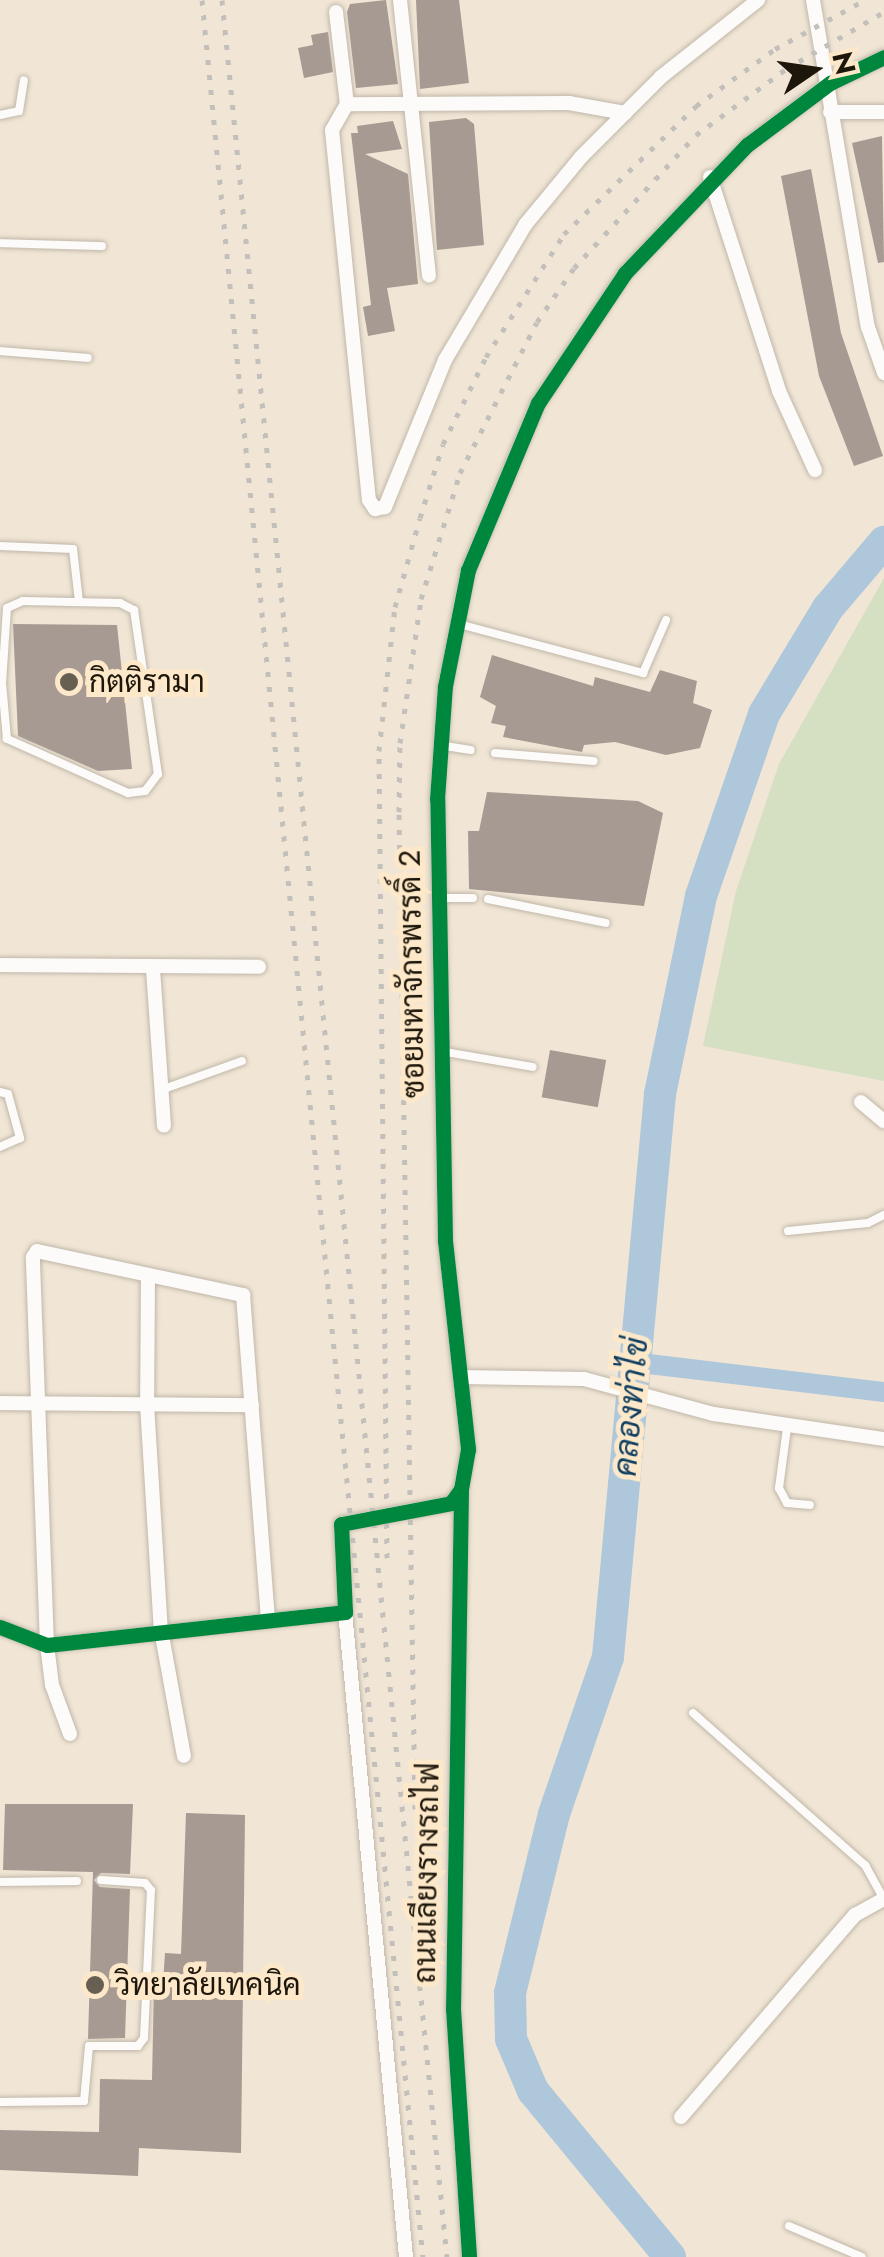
<!DOCTYPE html>
<meta charset="utf-8">
<style>
body{margin:0}
#map{position:relative;width:884px;height:2257px;overflow:hidden;background:#f1e6d5;font-family:Jost,Sarabun,sans-serif}
div>[style]{position:absolute}
[style*='--x']{left:calc(var(--x)*1px);top:calc(var(--y)*1px);width:calc(var(--w)*1px);rotate:calc(var(--a)*1deg)}
.green>*{inset:0;background:#d5dfc1}
.canal>*{height:20px;margin:-10px;padding:0 10px;transform-origin:10px;border-radius:10px;background:#aec7db}
.river>*{height:32px;margin:-16px;padding:0 16px;transform-origin:16px;border-radius:16px;background:#aec7db}
.building>*{inset:0;background:#a69a92;transform-origin:0 0}
.roads{filter:drop-shadow(0 0 2px #c0b7aa) drop-shadow(0 0 2px #c0b7aa)}
.lane>*{height:8px;margin:-4px;padding:0 4px;transform-origin:4px;border-radius:4px;background:#fdfbf9}
.street>*{height:14px;margin:-7px;padding:0 7px;transform-origin:7px;border-radius:7px;background:#fdfbf9}
.rail>*{height:5px;margin-top:-2.5px;transform-origin:0;background:repeating-linear-gradient(90deg,#c3c0bc 0 5px,transparent 0 15px)}
.cycleway>*{height:15px;margin:-7.5px;padding:0 7.5px;transform-origin:7.5px;border-radius:7.5px;background:#00873e}
.dots>*{width:28px;height:28px;translate:-50% -50%;box-sizing:border-box;border:5px solid #fde8c9;border-radius:50%}
span{translate:-50% -50%;white-space:nowrap;text-align:center;line-height:1.15;-webkit-text-stroke:10px #fde8c9;paint-order:stroke}
.poi-label{font-size:30px;color:#1d160b}
.left{translate:0 -50%;text-align:left}
.street-label{font-size:30px;color:#1d160b}
.water-label{font-size:32px;color:#103f62;font-style:italic}
.north{position:absolute;left:764px;top:20px;width:100px;height:100px;-webkit-text-stroke:8px #fde8c9;paint-order:stroke;rotate:77deg;font-size:28px;font-weight:700;line-height:40px;text-align:center;color:#1d160b}
.north::after{content:'';display:block;margin:auto;width:35px;height:45px;background:#1d160b;clip-path:polygon(50% 0,100% 100%,50% 72%,0 100%)}
</style>
<div id="map">
<div class="green">
<i style="clip-path:polygon(884px 578px,884px 1081px,703px 1046px,736px 891px,779px 764px)"></i>
</div>
<div class="canal">
<i style="--x:632;--y:1362;--w:254;--a:6.8"></i>
</div>
<div class="river">
<i style="--x:670;--y:2257;--w:215;--a:-129.5"></i>
<i style="--x:533;--y:2091;--w:56;--a:-112.9"></i>
<i style="--x:511;--y:2039;--w:46;--a:-91.2"></i>
<i style="--x:510;--y:1993;--w:184;--a:-76.2"></i>
<i style="--x:554;--y:1814;--w:166;--a:-71"></i>
<i style="--x:608;--y:1657;--w:565;--a:-84.72"></i>
<i style="--x:660;--y:1094;--w:202;--a:-78.3"></i>
<i style="--x:701;--y:896;--w:193;--a:-70.9"></i>
<i style="--x:764;--y:714;--w:124;--a:-58.9"></i>
<i style="--x:828;--y:608;--w:87;--a:-49.7"></i>
</div>
<div class="building">
<i style="clip-path:polygon(386px 0,398px 84px,356px 88px,347px 12px,350px 4px)"></i>
<i style="clip-path:polygon(416px 0,459px 0,469px 83px,420px 89px)"></i>
<i style="clip-path:polygon(328px 32px,333px 72px,304px 78px,298px 48px,313px 45px,311px 35px)"></i>
<i style="clip-path:polygon(466px 118px,474px 124px,484px 245px,437px 250px,429px 122px)"></i>
<i style="clip-path:polygon(393px 121px,402px 149px,365px 154px,408px 174px,418px 284px,387px 288px,395px 331px,368px 336px,363px 307px,371px 305px,351px 133px,358px 133px,357px 126px)"></i>
<i style="clip-path:polygon(882px 136px,884px 262px,878px 263px,852px 143px)"></i>
<i style="clip-path:polygon(811px 169px,841px 333px,883px 456px,854px 466px,819px 376px,781px 176px)"></i>
<i style="clip-path:polygon(13px 624px,117px 625px,132px 769px,98px 771px,18px 736px)"></i>
<i style="clip-path:polygon(492px 655px,593px 686px,595px 677px,650px 692px,660px 670px,697px 681px,693px 703px,712px 710px,700px 748px,666px 755px,615px 742px,584px 745px,582px 752px,503px 737px,506px 726px,491px 723px,496px 706px,480px 697px)"></i>
<i style="clip-path:polygon(487px 792px,638px 801px,663px 813px,644px 906px,469px 889px,468px 831px,479px 831px)"></i>
<i style="left:550px;top:1050px;width:57px;height:48px;rotate:10deg"></i>
<i style="clip-path:polygon(5px 1804px,133px 1804px,130px 1874px,101px 1873px,94px 1880px,100px 1887px,130px 1889px,125px 2038px,88px 2039px,93px 1872px,3px 1870px)"></i>
<i style="clip-path:polygon(186px 1813px,245px 1815px,241px 2153px,139px 2148px,138px 2176px,0 2170px,0 2130px,99px 2132px,100px 2079px,152px 2080px,154px 1983px,163px 1983px,165px 1953px,181px 1954px)"></i>
</div>
<div class="roads">
<div class="lane">
<i style="--x:0;--y:115;--w:19;--a:-12"></i>
<i style="--x:19;--y:111;--w:31;--a:-81"></i>
<i style="--x:0;--y:243;--w:102;--a:1.7"></i>
<i style="--x:0;--y:351;--w:88;--a:4.5"></i>
<i style="--x:0;--y:546;--w:73;--a:2.4"></i>
<i style="--x:73;--y:549;--w:53;--a:83.5"></i>
<i style="--x:23;--y:601;--w:97;--a:1.2"></i>
<i style="--x:120;--y:603;--w:16;--a:27"></i>
<i style="--x:134;--y:610;--w:166;--a:81.7"></i>
<i style="--x:158;--y:774;--w:21;--a:127"></i>
<i style="--x:145;--y:791;--w:17;--a:173"></i>
<i style="--x:128;--y:793;--w:133;--a:-155.9"></i>
<i style="--x:7;--y:739;--w:56;--a:-95.1"></i>
<i style="--x:2;--y:683;--w:75;--a:-86.2"></i>
<i style="--x:7;--y:608;--w:17;--a:-24"></i>
<i style="--x:455;--y:623;--w:195;--a:14.9"></i>
<i style="--x:643;--y:673;--w:58;--a:-66.5"></i>
<i style="--x:439;--y:745;--w:32;--a:9"></i>
<i style="--x:495;--y:753;--w:99;--a:4.6"></i>
<i style="--x:438;--y:898;--w:35;--a:0"></i>
<i style="--x:488;--y:899;--w:120;--a:11.5"></i>
<i style="--x:440;--y:1051;--w:94;--a:9.8"></i>
<i style="--x:161;--y:1090;--w:86;--a:-19.7"></i>
<i style="--x:0;--y:1092;--w:8;--a:14"></i>
<i style="--x:8;--y:1094;--w:46;--a:74.7"></i>
<i style="--x:20;--y:1138;--w:22;--a:156"></i>
<i style="--x:788;--y:1231;--w:80;--a:-5.7"></i>
<i style="--x:868;--y:1223;--w:18;--a:-27"></i>
<i style="--x:787;--y:1428;--w:61;--a:97.6"></i>
<i style="--x:779;--y:1488;--w:17;--a:62"></i>
<i style="--x:787;--y:1503;--w:23;--a:5"></i>
<i style="--x:693;--y:1713;--w:230;--a:41.5"></i>
<i style="--x:865;--y:1865;--w:39;--a:61"></i>
<i style="--x:0;--y:1882;--w:77;--a:-0.7"></i>
<i style="--x:0;--y:2102;--w:84;--a:-0.7"></i>
<i style="--x:84;--y:2101;--w:55;--a:-84.8"></i>
<i style="--x:89;--y:2046;--w:49;--a:0"></i>
<i style="--x:138;--y:2046;--w:10;--a:-53"></i>
<i style="--x:144;--y:2038;--w:148;--a:-87.3"></i>
<i style="--x:151;--y:1890;--w:9;--a:-131"></i>
<i style="--x:145;--y:1883;--w:44;--a:-176.1"></i>
<i style="--x:789;--y:2226;--w:79;--a:23"></i>
</div>
<div class="street">
<i style="--x:400;--y:0;--w:277;--a:84"></i>
<i style="--x:813;--y:0;--w:332;--a:80.5"></i>
<i style="--x:868;--y:327;--w:49;--a:70.8"></i>
<i style="--x:336;--y:12;--w:93;--a:83.2"></i>
<i style="--x:830;--y:112;--w:54;--a:0"></i>
<i style="--x:625;--y:113;--w:57;--a:-169.9"></i>
<i style="--x:569;--y:103;--w:222;--a:179.7"></i>
<i style="--x:347;--y:104;--w:30;--a:120"></i>
<i style="--x:332;--y:130;--w:372;--a:84.3"></i>
<i style="--x:369;--y:500;--w:11;--a:56"></i>
<i style="--x:375;--y:509;--w:10;--a:-11"></i>
<i style="--x:385;--y:507;--w:159;--a:-67.8"></i>
<i style="--x:445;--y:360;--w:157;--a:-59.3"></i>
<i style="--x:525;--y:225;--w:88;--a:-50.5"></i>
<i style="--x:581;--y:157;--w:113;--a:-45"></i>
<i style="--x:661;--y:77;--w:124;--a:-38.4"></i>
<i style="--x:710;--y:177;--w:225;--a:72.1"></i>
<i style="--x:779;--y:391;--w:87;--a:65.5"></i>
<i style="--x:0;--y:965;--w:259;--a:0.4"></i>
<i style="--x:153;--y:969;--w:157;--a:86"></i>
<i style="--x:861;--y:1102;--w:30;--a:40"></i>
<i style="--x:148;--y:1275;--w:129;--a:90.4"></i>
<i style="--x:147;--y:1404;--w:226;--a:86.5"></i>
<i style="--x:161;--y:1630;--w:128;--a:79.7"></i>
<i style="--x:460;--y:1377;--w:124;--a:0.9"></i>
<i style="--x:584;--y:1379;--w:135;--a:15.1"></i>
<i style="--x:714;--y:1414;--w:172;--a:8.4"></i>
<i style="--x:0;--y:1403;--w:252;--a:0.5"></i>
<i style="--x:461;--y:1490;--w:519;--a:90.88"></i>
<i style="--x:453;--y:2009;--w:249;--a:86.3"></i>
<i style="--x:345;--y:1612;--w:648;--a:84.6"></i>
<i style="--x:0;--y:1627;--w:50;--a:21"></i>
<i style="--x:47;--y:1645;--w:300;--a:-6.3"></i>
<i style="--x:345;--y:1612;--w:88;--a:-92.6"></i>
<i style="--x:341;--y:1524;--w:112;--a:-10.8"></i>
<i style="--x:451;--y:1503;--w:17;--a:-54"></i>
<i style="--x:461;--y:1489;--w:41;--a:-80.1"></i>
<i style="--x:468;--y:1449;--w:209;--a:-96.3"></i>
<i style="--x:445;--y:1241;--w:442;--a:-91"></i>
<i style="--x:437;--y:799;--w:113;--a:-86"></i>
<i style="--x:445;--y:686;--w:118;--a:-78.8"></i>
<i style="--x:468;--y:570;--w:181;--a:-67.3"></i>
<i style="--x:538;--y:403;--w:156;--a:-56.2"></i>
<i style="--x:625;--y:273;--w:177;--a:-46.4"></i>
<i style="--x:747;--y:145;--w:104;--a:-36.8"></i>
<i style="--x:830;--y:83;--w:60;--a:-25.7"></i>
<i style="--x:70;--y:1734;--w:52;--a:-110.2"></i>
<i style="--x:52;--y:1685;--w:40;--a:-97.1"></i>
<i style="--x:47;--y:1645;--w:388;--a:-92.1"></i>
<i style="--x:33;--y:1257;--w:7;--a:-56"></i>
<i style="--x:37;--y:1251;--w:211;--a:12.1"></i>
<i style="--x:243;--y:1295;--w:325;--a:85.6"></i>
<i style="--x:681;--y:2117;--w:267;--a:-49.3"></i>
<i style="--x:855;--y:1915;--w:33;--a:-29"></i>
</div>
</div>
<div class="rail">
<i style="--x:202;--y:0;--w:2268;--a:84.41"></i>
<i style="--x:222;--y:0;--w:2268;--a:84.31"></i>
<i style="--x:387;--y:1558;--w:807;--a:-90.57"></i>
<i style="--x:379;--y:751;--w:145;--a:-83.7"></i>
<i style="--x:395;--y:607;--w:92;--a:-74.3"></i>
<i style="--x:420;--y:518;--w:77;--a:-72.7"></i>
<i style="--x:443;--y:444;--w:97;--a:-63.7"></i>
<i style="--x:486;--y:357;--w:146;--a:-57.6"></i>
<i style="--x:564;--y:234;--w:184;--a:-44.1"></i>
<i style="--x:696;--y:106;--w:97;--a:-35.8"></i>
<i style="--x:775;--y:49;--w:102;--a:-28.6"></i>
<i style="--x:415;--y:1809;--w:997;--a:-90.92"></i>
<i style="--x:399;--y:812;--w:69;--a:-89.2"></i>
<i style="--x:400;--y:743;--w:146;--a:-81.7"></i>
<i style="--x:421;--y:599;--w:132;--a:-72.8"></i>
<i style="--x:460;--y:473;--w:169;--a:-63"></i>
<i style="--x:537;--y:322;--w:65;--a:-55.6"></i>
<i style="--x:574;--y:268;--w:180;--a:-47.5"></i>
<i style="--x:696;--y:135;--w:112;--a:-36.3"></i>
<i style="--x:786;--y:69;--w:113;--a:-30.2"></i>
</div>
<div class="cycleway">
<i style="--x:461;--y:1489;--w:520;--a:90.88"></i>
<i style="--x:453;--y:2009;--w:249;--a:86.3"></i>
<i style="--x:0;--y:1627;--w:50;--a:21"></i>
<i style="--x:47;--y:1645;--w:300;--a:-6.3"></i>
<i style="--x:345;--y:1612;--w:88;--a:-92.6"></i>
<i style="--x:341;--y:1524;--w:112;--a:-10.8"></i>
<i style="--x:451;--y:1503;--w:17;--a:-54"></i>
<i style="--x:461;--y:1489;--w:41;--a:-80.1"></i>
<i style="--x:468;--y:1449;--w:209;--a:-96.3"></i>
<i style="--x:445;--y:1241;--w:442;--a:-91"></i>
<i style="--x:437;--y:799;--w:113;--a:-86"></i>
<i style="--x:445;--y:686;--w:118;--a:-78.8"></i>
<i style="--x:468;--y:570;--w:181;--a:-67.3"></i>
<i style="--x:538;--y:403;--w:156;--a:-56.2"></i>
<i style="--x:625;--y:273;--w:177;--a:-46.4"></i>
<i style="--x:747;--y:145;--w:104;--a:-36.8"></i>
<i style="--x:830;--y:83;--w:60;--a:-25.7"></i>
</div>
<div class="dots">
<i style="left:69px;top:682px;background:#675f52"></i>
<i style="left:95px;top:1985px;background:#675f52"></i>
</div>
<div class="poi-label">
<span class="left" style="left:89px;top:682px">กิตติรามา</span>
<span class="left" style="left:115px;top:1985px">วิทยาลัยเทคนิค</span>
</div>
<div class="street-label">
<span style="left:412px;top:974px;rotate:-91deg">ซอยมหาจักรพรรดิ์ 2</span>
<span style="left:427px;top:1873px;rotate:-89deg">ถนนเลียงรางรถไฟ</span>
</div>
<div class="water-label">
<span style="left:631px;top:1407px;rotate:-85deg">คลองท่าไข่</span>
</div>
<div class="north">N</div>
</div>
